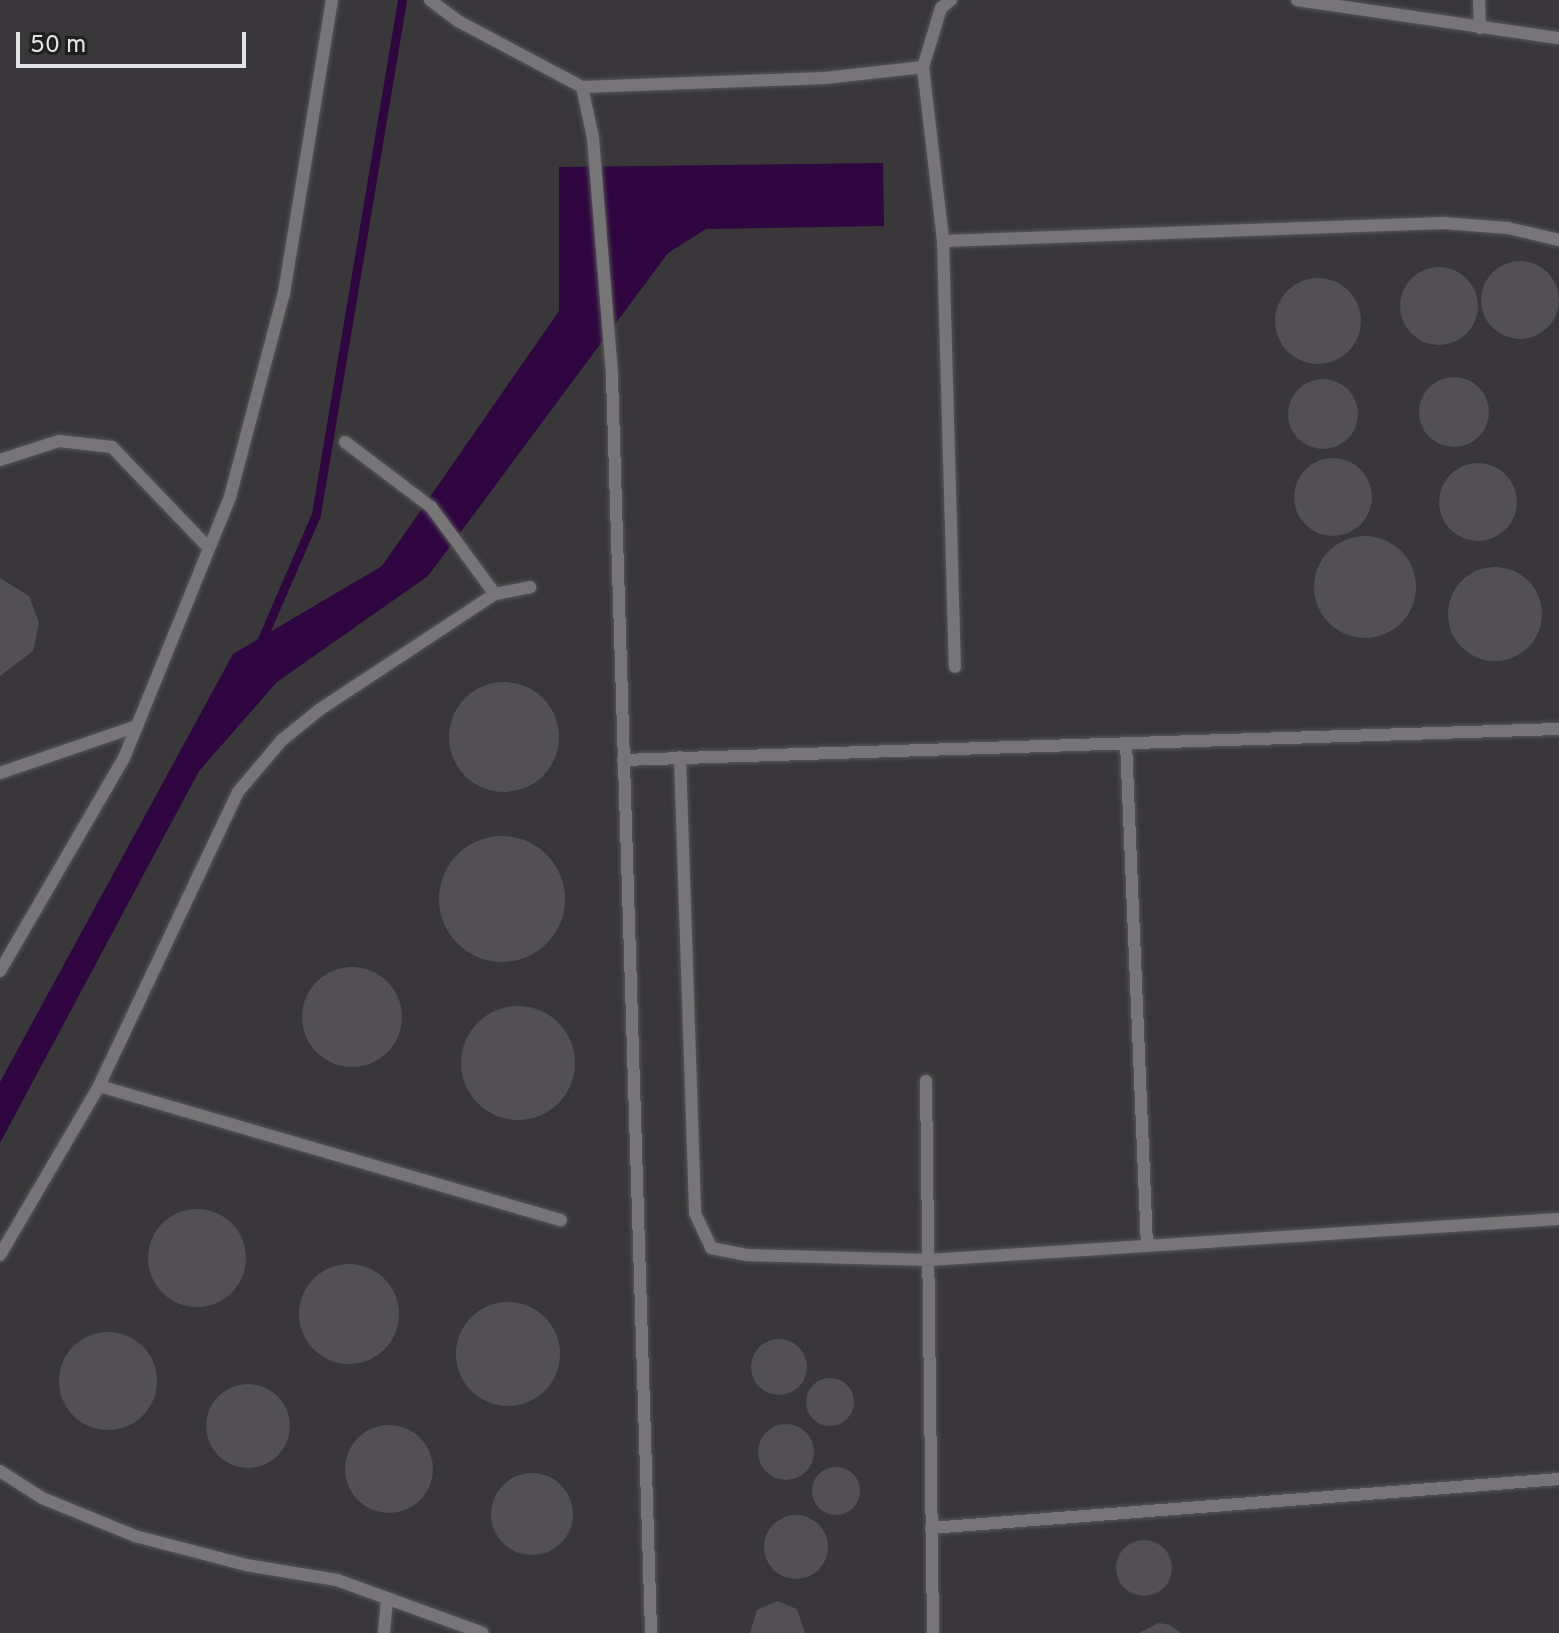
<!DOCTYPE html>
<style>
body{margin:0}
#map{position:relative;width:1559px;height:1633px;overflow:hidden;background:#39373a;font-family:Overpass,sans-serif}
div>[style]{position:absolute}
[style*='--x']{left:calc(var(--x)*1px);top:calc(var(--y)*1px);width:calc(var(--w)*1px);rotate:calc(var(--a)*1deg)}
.water>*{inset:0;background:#300640}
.stream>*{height:9px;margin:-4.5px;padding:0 4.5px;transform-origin:4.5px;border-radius:4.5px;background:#300640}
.building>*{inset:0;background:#525053}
.round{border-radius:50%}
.roads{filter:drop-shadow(0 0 2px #575558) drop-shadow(0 0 2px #575558)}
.lane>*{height:12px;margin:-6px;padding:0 6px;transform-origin:6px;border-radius:6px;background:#787579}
span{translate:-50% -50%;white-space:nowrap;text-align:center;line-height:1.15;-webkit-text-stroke:7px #201f20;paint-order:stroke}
.scale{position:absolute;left:16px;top:32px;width:230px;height:36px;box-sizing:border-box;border:4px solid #e3e2e4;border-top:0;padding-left:10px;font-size:24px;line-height:28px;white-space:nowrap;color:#e3e2e4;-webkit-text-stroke:6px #201f20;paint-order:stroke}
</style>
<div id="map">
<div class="water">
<i style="clip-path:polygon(883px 163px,884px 226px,706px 229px,668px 253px,428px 576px,277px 682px,199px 771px,0 1143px,0 1082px,233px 654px,382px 566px,559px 311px,559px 167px)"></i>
</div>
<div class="stream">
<i style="--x:259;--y:646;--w:144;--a:-66.6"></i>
<i style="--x:316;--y:514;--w:521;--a:-80.5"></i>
</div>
<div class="building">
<i class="round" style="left:1481px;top:261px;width:78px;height:78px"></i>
<i class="round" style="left:1400px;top:267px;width:78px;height:78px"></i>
<i class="round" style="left:1275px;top:278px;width:86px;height:86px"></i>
<i class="round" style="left:1419px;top:377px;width:70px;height:70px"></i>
<i class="round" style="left:1288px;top:379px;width:70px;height:70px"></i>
<i class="round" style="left:1294px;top:458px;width:78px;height:78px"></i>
<i class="round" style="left:1439px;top:463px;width:78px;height:78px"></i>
<i class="round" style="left:1314px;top:536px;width:102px;height:102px"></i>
<i class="round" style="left:1448px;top:567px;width:94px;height:94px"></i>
<i style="clip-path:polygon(0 578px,29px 596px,39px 623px,33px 651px,0 676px)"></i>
<i class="round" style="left:449px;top:682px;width:110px;height:110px"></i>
<i class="round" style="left:439px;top:836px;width:126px;height:126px"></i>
<i class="round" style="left:302px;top:967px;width:100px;height:100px"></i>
<i class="round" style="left:461px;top:1006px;width:114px;height:114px"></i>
<i class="round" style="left:148px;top:1209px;width:98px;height:98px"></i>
<i class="round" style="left:299px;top:1264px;width:100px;height:100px"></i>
<i class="round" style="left:456px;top:1302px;width:104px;height:104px"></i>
<i class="round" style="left:59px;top:1332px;width:98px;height:98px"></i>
<i class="round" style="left:751px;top:1339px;width:56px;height:56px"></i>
<i class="round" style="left:806px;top:1378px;width:48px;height:48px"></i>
<i class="round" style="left:206px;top:1384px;width:84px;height:84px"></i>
<i class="round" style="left:758px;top:1424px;width:56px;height:56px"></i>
<i class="round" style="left:345px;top:1425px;width:88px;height:88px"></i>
<i class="round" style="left:812px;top:1467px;width:48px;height:48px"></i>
<i class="round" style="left:491px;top:1473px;width:82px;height:82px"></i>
<i class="round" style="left:764px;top:1515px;width:64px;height:64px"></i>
<i class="round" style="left:1116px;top:1540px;width:56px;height:56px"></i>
<i style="clip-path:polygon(777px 1601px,797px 1609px,805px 1633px,750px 1633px,757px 1610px)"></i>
<i style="clip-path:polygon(1159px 1623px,1170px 1625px,1181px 1633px,1139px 1633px)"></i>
</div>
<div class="roads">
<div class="lane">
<i style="--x:430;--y:0;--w:35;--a:37"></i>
<i style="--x:458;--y:21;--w:140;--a:28"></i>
<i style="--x:582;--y:87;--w:52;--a:77.8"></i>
<i style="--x:593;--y:138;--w:239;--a:85.4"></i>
<i style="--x:612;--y:376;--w:1258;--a:88.22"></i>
<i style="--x:1297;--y:0;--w:265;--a:8.3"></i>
<i style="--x:1479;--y:0;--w:28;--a:88"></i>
<i style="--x:923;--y:67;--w:175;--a:83.4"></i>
<i style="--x:943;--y:241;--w:426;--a:88.4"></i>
<i style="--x:582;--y:87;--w:243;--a:-2.1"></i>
<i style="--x:825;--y:78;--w:99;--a:-6.4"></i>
<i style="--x:923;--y:67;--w:62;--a:-73"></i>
<i style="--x:941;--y:8;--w:13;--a:-39"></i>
<i style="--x:943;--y:241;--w:501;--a:-2.06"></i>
<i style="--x:1444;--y:223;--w:64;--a:4.5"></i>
<i style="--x:1508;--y:228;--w:52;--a:13.2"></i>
<i style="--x:345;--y:442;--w:108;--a:37.1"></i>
<i style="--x:431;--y:507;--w:108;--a:53.7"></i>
<i style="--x:0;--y:460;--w:62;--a:-17.9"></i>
<i style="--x:59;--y:441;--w:53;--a:6.5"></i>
<i style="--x:112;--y:447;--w:140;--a:46.2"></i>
<i style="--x:1126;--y:743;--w:503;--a:87.61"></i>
<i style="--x:680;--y:757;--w:456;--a:88.1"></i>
<i style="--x:695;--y:1213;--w:38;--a:65"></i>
<i style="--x:711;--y:1248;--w:36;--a:11"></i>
<i style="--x:746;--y:1255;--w:183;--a:1.6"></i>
<i style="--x:929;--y:1260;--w:631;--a:-3.72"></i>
<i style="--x:623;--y:760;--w:937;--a:-1.9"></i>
<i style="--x:0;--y:773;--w:145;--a:-18.9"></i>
<i style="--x:0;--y:971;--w:246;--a:-59.8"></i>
<i style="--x:124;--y:758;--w:282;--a:-67.9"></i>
<i style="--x:230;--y:497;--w:211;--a:-75.2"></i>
<i style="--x:284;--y:293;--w:297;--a:-80.7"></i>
<i style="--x:926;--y:1081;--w:552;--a:89.27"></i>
<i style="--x:99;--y:1086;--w:481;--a:16.2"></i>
<i style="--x:0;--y:1255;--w:196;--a:-59.6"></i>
<i style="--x:99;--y:1086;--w:325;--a:-64.7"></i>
<i style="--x:238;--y:792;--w:68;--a:-49.8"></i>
<i style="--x:282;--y:740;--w:48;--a:-39"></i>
<i style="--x:319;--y:710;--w:211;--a:-33.4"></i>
<i style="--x:495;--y:594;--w:36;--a:-11"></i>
<i style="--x:0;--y:1471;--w:50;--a:32.7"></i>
<i style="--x:42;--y:1498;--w:100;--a:22.2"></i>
<i style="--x:135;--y:1536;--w:115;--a:14.6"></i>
<i style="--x:246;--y:1565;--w:92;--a:9.4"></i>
<i style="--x:337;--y:1580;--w:155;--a:20"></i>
<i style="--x:931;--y:1528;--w:630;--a:-4.46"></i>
<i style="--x:384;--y:1633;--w:35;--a:-85"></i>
</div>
</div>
<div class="scale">50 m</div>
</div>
